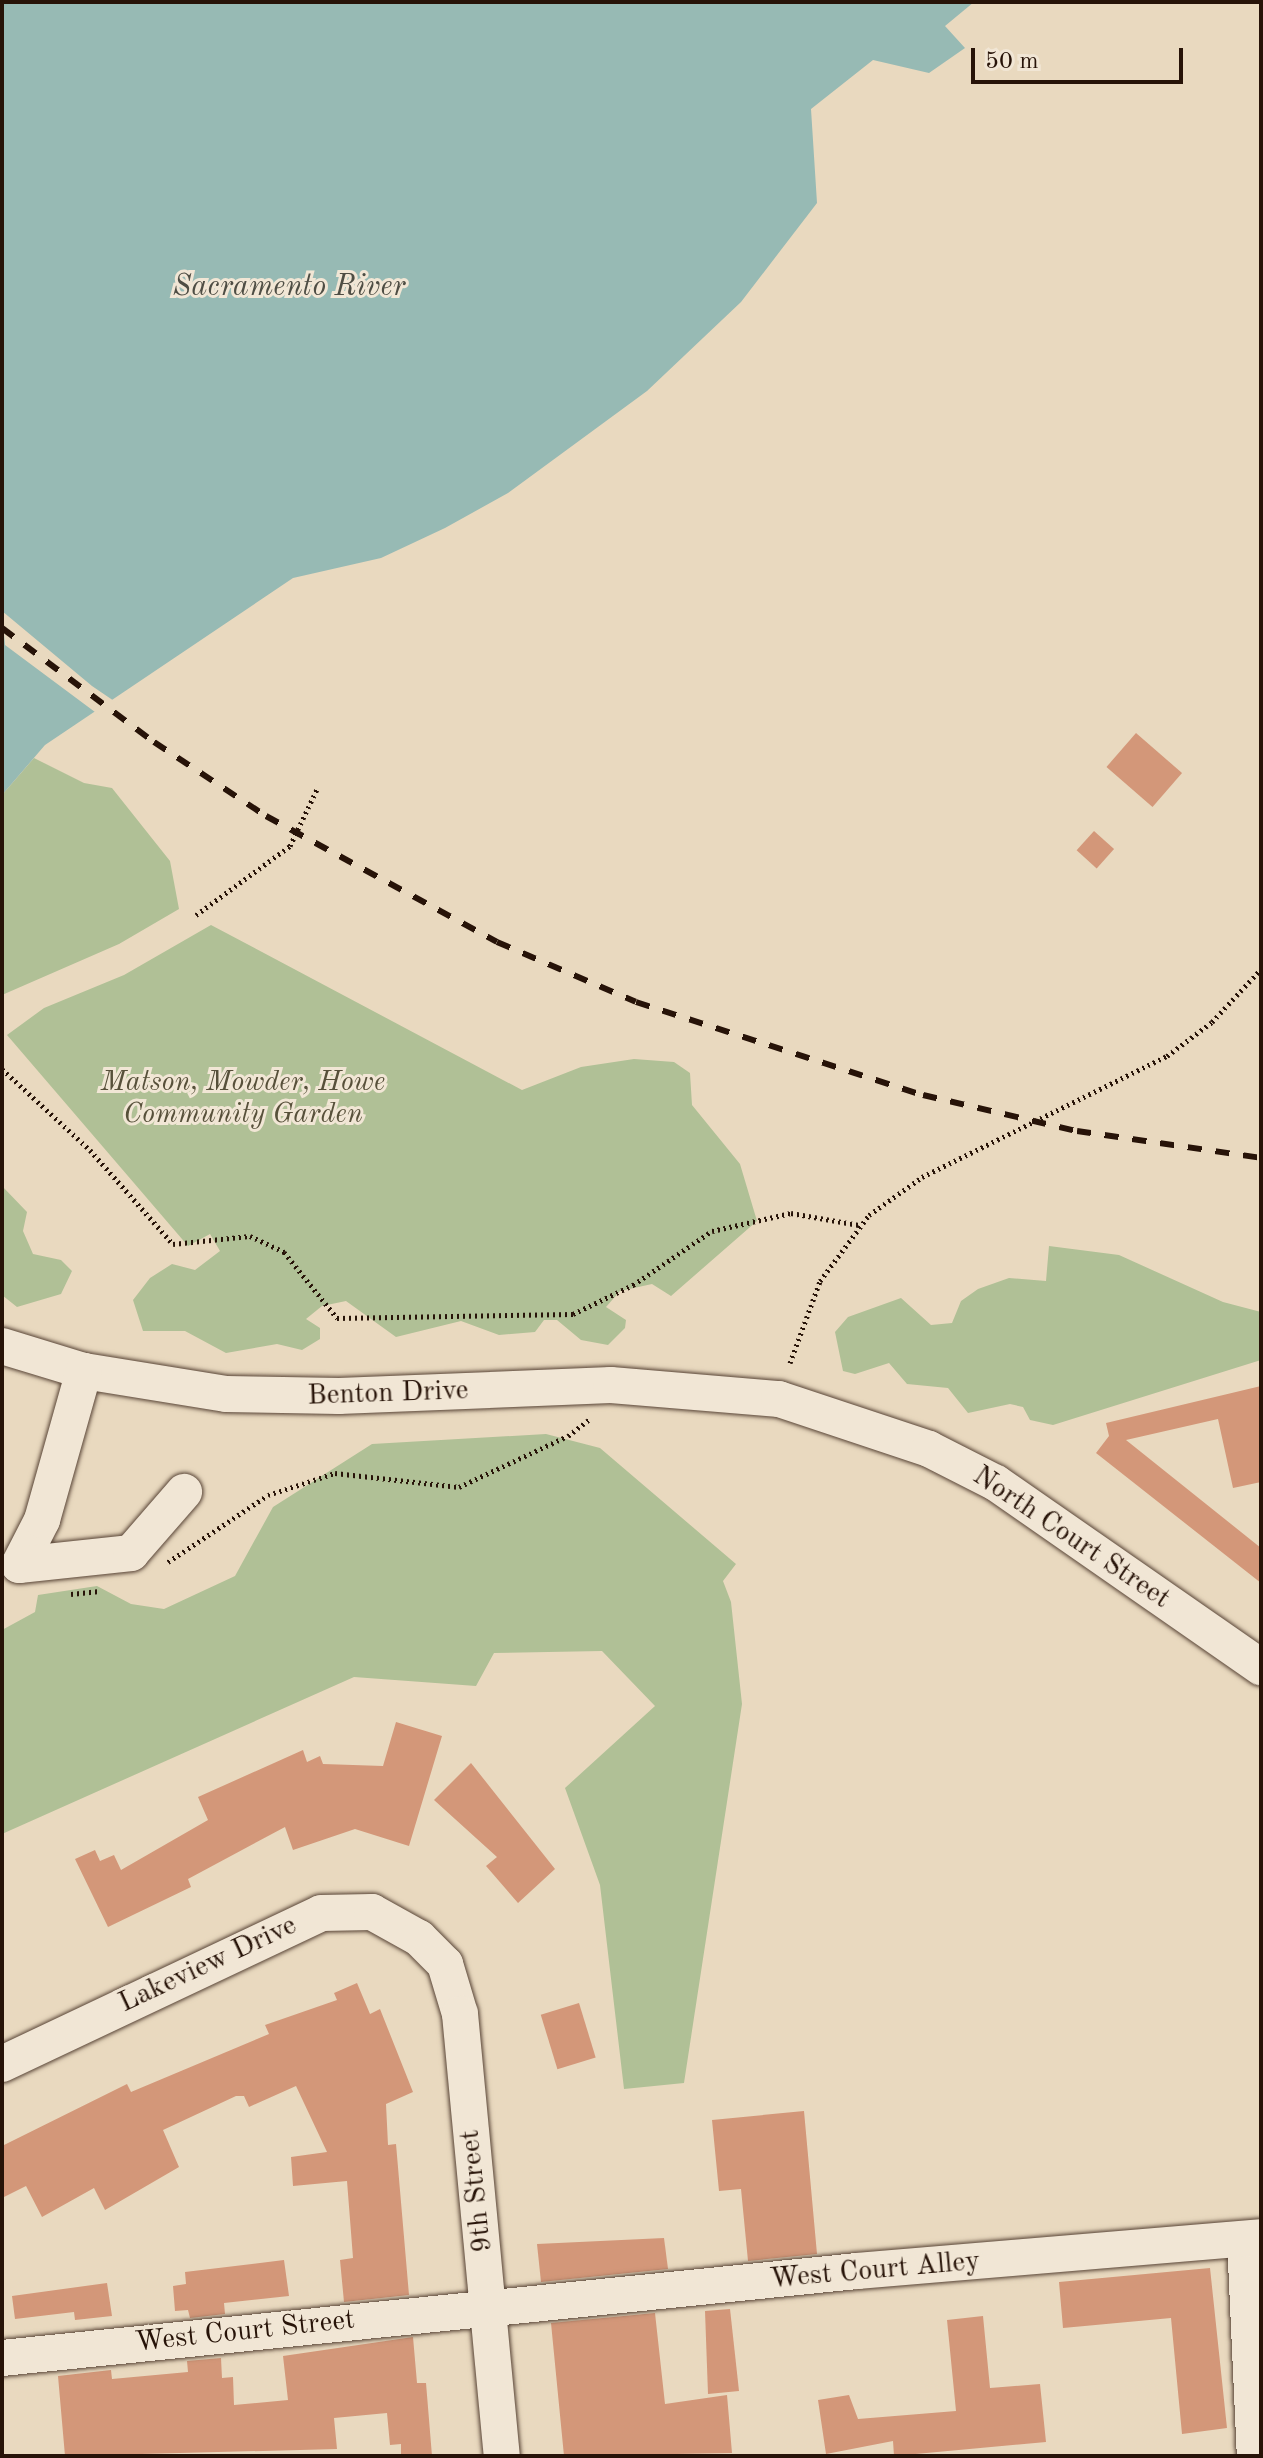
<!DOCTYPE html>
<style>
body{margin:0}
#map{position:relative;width:1263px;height:2458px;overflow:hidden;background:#e9d9bf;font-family:"Old Standard TT",serif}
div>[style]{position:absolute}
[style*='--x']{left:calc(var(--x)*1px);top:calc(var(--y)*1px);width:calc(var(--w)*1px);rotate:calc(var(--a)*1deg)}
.green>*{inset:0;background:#b0c096}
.water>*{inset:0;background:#97bab4}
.pier>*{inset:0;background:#e9d9bf}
.building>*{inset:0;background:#d39779;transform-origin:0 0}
.path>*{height:5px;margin-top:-2.5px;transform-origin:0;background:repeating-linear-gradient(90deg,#271308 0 2px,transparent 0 6px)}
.roads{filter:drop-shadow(0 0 2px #584436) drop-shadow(0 0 2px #584436)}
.minor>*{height:36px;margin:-18px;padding:0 18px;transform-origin:18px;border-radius:18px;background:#f1e6d5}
.rail>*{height:6px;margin-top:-3px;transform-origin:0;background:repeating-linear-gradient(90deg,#271308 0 14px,transparent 0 28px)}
span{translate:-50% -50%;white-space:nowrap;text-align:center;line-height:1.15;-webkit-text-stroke:6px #f1e6d5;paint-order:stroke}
.park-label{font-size:28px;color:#57503a;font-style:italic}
.street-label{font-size:28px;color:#271308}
.water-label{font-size:30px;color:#4e4d44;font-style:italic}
.frame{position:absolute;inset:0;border:4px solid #271308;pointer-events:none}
.scale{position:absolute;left:971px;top:48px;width:212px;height:36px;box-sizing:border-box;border:4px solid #271308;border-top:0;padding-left:10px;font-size:24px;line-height:28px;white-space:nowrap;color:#271308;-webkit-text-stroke:6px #f1e6d5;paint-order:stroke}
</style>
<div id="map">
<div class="green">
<i style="clip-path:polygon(34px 758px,84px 783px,112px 788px,170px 861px,179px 909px,119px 944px,2px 995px,2px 795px)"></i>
<i style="clip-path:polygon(211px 925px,522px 1090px,581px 1067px,634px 1059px,674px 1062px,690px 1073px,692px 1105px,740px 1164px,757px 1221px,671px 1296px,652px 1284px,620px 1291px,606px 1307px,626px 1320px,625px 1328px,608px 1345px,581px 1340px,557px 1320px,544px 1320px,535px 1332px,499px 1335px,461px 1321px,396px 1337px,346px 1301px,322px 1306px,306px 1319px,320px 1328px,320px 1339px,302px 1350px,277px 1344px,226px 1353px,185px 1331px,143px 1331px,133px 1300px,150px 1278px,172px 1264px,195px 1270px,220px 1251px,210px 1234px,188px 1246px,7px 1035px,44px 1008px,124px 975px)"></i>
<i style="clip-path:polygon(2px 1186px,27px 1212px,23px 1231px,33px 1254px,61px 1260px,72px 1271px,61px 1294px,17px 1307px,2px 1295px)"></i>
<i style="clip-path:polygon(1049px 1246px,1119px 1255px,1223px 1302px,1261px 1312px,1261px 1360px,1053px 1425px,1030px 1420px,1023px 1407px,1010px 1404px,968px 1413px,948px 1388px,907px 1384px,889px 1363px,855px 1374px,843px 1371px,835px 1332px,848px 1317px,901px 1298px,931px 1325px,952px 1323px,961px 1301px,978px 1289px,1009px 1278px,1046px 1281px)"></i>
<i style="clip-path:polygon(546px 1434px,600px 1448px,736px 1564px,723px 1581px,731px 1602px,742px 1704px,684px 2083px,624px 2089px,600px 1885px,565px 1788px,655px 1706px,602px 1651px,494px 1653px,476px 1686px,354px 1677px,2px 1834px,2px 1630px,35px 1612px,38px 1595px,97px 1586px,131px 1604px,164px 1609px,235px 1576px,273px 1507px,372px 1444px)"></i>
</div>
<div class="water">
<i style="clip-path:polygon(2px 2px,974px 2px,945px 26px,965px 48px,929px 73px,873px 60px,811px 109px,817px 203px,741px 302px,647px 391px,508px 493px,445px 528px,381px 558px,293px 578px,45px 745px,2px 795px)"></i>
</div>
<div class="pier">
<i style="clip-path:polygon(2px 611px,92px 686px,117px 703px,99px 715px,5px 645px)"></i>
</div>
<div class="building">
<i style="left:1136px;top:733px;width:61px;height:45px;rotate:41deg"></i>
<i style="left:1094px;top:831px;width:27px;height:26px;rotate:42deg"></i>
<i style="clip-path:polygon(1261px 1386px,1261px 1482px,1233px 1488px,1218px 1419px,1126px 1440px,1261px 1548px,1261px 1583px,1096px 1453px,1109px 1436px,1106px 1423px)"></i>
<i style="clip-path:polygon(396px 1722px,442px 1736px,409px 1846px,355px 1829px,293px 1850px,285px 1827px,188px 1879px,191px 1887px,108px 1927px,75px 1859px,95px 1850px,100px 1861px,114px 1855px,121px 1870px,208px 1820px,198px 1797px,303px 1750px,307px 1762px,320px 1756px,323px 1764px,383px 1766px)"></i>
<i style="clip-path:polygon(471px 1763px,555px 1869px,518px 1903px,486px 1866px,497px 1857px,434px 1800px)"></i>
<i style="clip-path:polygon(357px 1983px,370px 2014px,380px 2009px,413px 2092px,386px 2104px,388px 2145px,396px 2144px,409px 2295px,344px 2302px,340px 2260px,353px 2258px,347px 2181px,293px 2186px,291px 2157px,327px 2152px,296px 2086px,249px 2107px,244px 2096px,236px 2096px,163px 2130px,179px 2167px,105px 2210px,94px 2188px,42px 2217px,26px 2186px,2px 2198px,2px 2146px,127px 2084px,131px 2092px,269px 2034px,265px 2025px,337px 2000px,334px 1993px)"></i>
<i style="left:579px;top:2003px;width:57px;height:40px;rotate:73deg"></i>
<i style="clip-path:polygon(804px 2111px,817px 2254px,748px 2261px,741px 2189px,719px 2191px,712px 2120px)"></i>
<i style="clip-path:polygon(664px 2238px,668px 2269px,541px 2282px,537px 2244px)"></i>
<i style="clip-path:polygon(284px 2260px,289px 2296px,224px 2303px,225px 2314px,190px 2318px,188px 2310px,175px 2311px,173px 2286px,186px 2284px,185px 2272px)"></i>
<i style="clip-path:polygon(1210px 2268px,1227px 2428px,1182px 2434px,1171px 2318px,1063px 2328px,1059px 2282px)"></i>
<i style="clip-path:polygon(107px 2283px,112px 2316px,75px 2320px,74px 2312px,15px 2319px,12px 2296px)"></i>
<i style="clip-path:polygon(730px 2309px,739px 2391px,708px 2394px,705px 2311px)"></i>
<i style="clip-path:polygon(655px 2313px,665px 2404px,727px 2395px,732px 2453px,564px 2456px,551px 2323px)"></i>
<i style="clip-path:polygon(983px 2316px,990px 2388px,1040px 2384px,1046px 2442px,894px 2456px,893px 2441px,826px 2454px,818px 2400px,849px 2395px,858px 2419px,956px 2411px,947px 2320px)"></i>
<i style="clip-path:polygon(413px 2337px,417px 2383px,426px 2383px,432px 2456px,401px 2456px,401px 2444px,390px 2445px,387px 2413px,334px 2418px,337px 2449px,65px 2456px,58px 2376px,111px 2370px,112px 2379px,188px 2372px,187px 2361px,221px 2358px,222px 2378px,233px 2377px,234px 2405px,288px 2400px,283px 2356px)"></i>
</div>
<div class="path">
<i style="--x:196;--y:915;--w:117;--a:-36.3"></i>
<i style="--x:290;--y:846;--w:65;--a:-64.6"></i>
<i style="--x:2;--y:1069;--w:120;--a:42.6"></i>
<i style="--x:90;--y:1150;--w:125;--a:48.6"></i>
<i style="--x:173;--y:1244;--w:77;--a:-5.9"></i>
<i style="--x:250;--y:1236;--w:38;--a:25"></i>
<i style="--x:284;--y:1252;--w:85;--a:51.2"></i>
<i style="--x:337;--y:1318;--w:236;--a:-1"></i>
<i style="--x:573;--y:1314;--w:67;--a:-25.8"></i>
<i style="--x:633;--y:1285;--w:96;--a:-34.4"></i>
<i style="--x:712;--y:1231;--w:81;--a:-12.8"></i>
<i style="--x:791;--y:1213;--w:69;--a:10"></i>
<i style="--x:790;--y:1363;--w:87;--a:-69.9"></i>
<i style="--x:820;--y:1281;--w:82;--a:-53.4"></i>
<i style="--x:869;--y:1215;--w:65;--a:-35.6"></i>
<i style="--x:922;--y:1177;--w:273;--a:-26.3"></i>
<i style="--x:1167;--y:1056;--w:56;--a:-37.1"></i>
<i style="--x:1212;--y:1022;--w:72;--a:-47.2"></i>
<i style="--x:168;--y:1562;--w:120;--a:-33.8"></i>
<i style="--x:268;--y:1495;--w:71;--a:-18.2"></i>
<i style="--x:335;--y:1473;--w:125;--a:6.4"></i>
<i style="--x:459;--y:1487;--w:120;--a:-25.1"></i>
<i style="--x:568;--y:1436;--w:29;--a:-38"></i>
<i style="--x:71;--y:1594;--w:29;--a:-6"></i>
</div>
<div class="roads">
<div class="minor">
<i style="--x:2;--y:1346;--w:86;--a:17"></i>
<i style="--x:84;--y:1371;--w:144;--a:9.2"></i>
<i style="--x:226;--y:1394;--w:113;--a:1"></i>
<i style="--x:339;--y:1396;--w:272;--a:-2.3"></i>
<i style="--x:611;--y:1385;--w:169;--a:4.8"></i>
<i style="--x:779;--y:1399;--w:158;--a:18.4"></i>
<i style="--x:929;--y:1449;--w:75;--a:26.9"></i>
<i style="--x:996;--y:1483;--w:323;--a:34.8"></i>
<i style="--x:19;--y:1565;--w:51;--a:-62.9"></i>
<i style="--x:42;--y:1520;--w:155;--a:-74.3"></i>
<i style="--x:19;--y:1565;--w:113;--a:-6.1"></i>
<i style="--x:131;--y:1553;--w:81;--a:-49"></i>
<i style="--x:2;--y:2064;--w:353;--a:-25.3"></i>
<i style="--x:321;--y:1913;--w:51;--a:-1.1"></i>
<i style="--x:372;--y:1912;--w:54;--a:29"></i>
<i style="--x:419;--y:1938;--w:37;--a:45"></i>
<i style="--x:445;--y:1964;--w:52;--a:73.3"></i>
<i style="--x:460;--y:2014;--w:444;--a:84.6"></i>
<i style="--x:1245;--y:2239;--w:217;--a:87.4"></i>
<i style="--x:2;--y:2358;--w:859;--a:-5.81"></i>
<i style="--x:857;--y:2271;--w:405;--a:-4.8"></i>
</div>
</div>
<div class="rail">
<i style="--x:2;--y:628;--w:190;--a:36.9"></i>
<i style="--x:154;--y:742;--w:134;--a:33.5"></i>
<i style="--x:266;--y:816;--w:263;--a:28.6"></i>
<i style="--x:497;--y:942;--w:151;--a:23.3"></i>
<i style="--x:636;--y:1002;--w:302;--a:18"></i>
<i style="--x:923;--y:1095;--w:158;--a:13.2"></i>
<i style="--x:1077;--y:1131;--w:186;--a:8.3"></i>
</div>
<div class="park-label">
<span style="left:243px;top:1099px">Matson, Mowder, Howe<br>Community Garden</span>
</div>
<div class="street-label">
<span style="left:388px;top:1394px;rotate:-2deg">Benton Drive</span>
<span style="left:1071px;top:1538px;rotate:34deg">North Court Street</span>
<span style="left:208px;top:1965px;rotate:-25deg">Lakeview Drive</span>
<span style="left:477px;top:2191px;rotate:-96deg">9th Street</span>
<span style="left:875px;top:2271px;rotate:-5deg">West Court Alley</span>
<span style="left:245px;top:2332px;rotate:-6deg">West Court Street</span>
</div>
<div class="water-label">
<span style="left:289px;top:287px">Sacramento River</span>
</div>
<div class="frame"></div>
<div class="scale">50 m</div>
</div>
